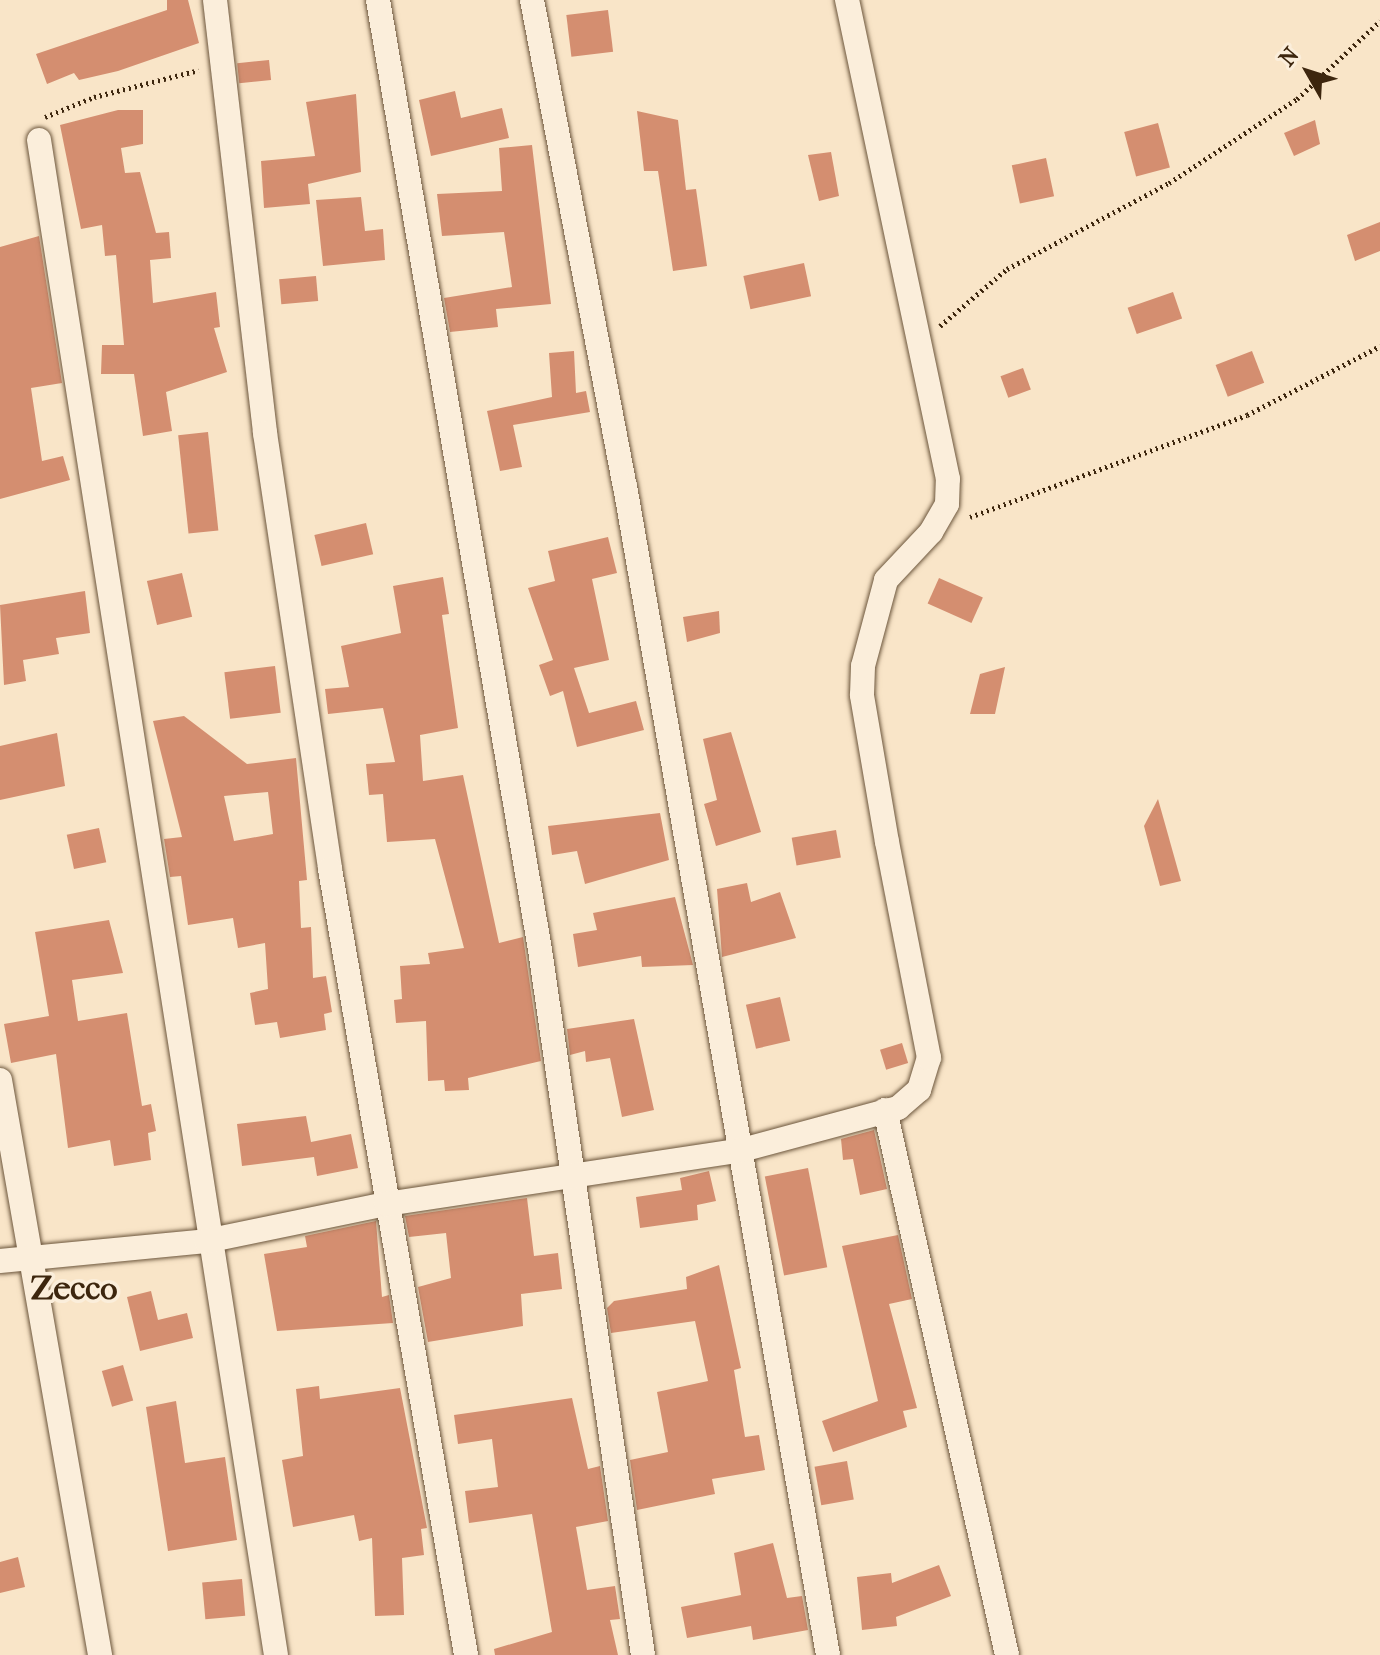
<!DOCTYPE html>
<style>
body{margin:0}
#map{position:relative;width:1380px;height:1655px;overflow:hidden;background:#f9e5c8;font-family:"IM FELL French Canon",serif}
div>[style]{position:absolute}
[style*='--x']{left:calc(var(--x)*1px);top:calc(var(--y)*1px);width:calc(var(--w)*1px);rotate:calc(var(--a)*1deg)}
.building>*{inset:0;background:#d48e70;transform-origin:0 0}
.path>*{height:5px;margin-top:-2.5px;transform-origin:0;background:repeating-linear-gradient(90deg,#3d260e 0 2px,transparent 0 6px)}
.roads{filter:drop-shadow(0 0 2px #6c563c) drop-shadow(0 0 2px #6c563c)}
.street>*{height:24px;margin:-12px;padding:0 12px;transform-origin:12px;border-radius:12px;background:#fbeedb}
span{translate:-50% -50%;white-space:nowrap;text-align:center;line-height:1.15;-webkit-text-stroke:7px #fbeedb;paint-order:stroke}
.district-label{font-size:34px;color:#3d260e;font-weight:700}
.north{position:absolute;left:1268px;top:32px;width:80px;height:80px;-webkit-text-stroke:6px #fbeedb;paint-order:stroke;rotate:309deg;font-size:22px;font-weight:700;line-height:32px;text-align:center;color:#3d260e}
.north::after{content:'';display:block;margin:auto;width:28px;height:36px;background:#3d260e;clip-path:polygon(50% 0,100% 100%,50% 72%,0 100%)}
</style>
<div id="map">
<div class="building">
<i style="clip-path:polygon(167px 0,188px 0,199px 43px,118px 71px,79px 80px,74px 73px,47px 84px,36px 54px,167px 10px)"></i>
<i style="left:608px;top:10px;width:42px;height:42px;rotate:83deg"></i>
<i style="left:269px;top:60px;width:20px;height:32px;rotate:84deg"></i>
<i style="clip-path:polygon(455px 91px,461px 118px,502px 108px,509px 138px,431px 156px,419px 100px)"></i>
<i style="clip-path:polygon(356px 94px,361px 172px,308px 184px,310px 204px,264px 208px,261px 161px,315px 156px,306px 102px)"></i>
<i style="clip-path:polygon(118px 110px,143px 110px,143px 144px,121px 148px,125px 173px,140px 172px,156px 233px,169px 232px,171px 258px,150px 260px,153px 303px,216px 292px,220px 327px,214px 328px,227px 372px,166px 392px,172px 431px,143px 436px,134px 374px,101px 374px,102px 345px,124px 345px,116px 255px,105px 256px,102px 225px,81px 229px,60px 125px)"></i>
<i style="clip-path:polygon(637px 111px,678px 120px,686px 190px,696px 189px,707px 266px,673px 271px,658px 171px,644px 171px)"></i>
<i style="clip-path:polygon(1315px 120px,1320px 144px,1294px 156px,1284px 133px)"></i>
<i style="left:1158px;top:123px;width:46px;height:35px;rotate:75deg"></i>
<i style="clip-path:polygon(532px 145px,551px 304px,496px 309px,498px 327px,450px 332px,444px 298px,512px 287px,504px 232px,442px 236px,437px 194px,502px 191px,499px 148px)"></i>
<i style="clip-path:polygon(831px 152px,839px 196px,819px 201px,808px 155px)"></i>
<i style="left:1046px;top:158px;width:39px;height:35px;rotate:78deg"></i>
<i style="clip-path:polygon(361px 197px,365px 231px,383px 229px,385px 260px,323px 266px,316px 200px)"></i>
<i style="clip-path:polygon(1380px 222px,1380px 251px,1355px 261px,1347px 235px)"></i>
<i style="clip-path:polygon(39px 236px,62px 383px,31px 388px,42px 461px,63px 456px,70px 480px,0 499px,0 247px)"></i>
<i style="left:804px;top:263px;width:34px;height:62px;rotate:78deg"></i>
<i style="left:316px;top:276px;width:25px;height:37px;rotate:85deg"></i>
<i style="left:1173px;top:292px;width:28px;height:48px;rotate:71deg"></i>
<i style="clip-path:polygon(574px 351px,576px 393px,586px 391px,590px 412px,513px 425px,522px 467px,500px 471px,487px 411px,552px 397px,549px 353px)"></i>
<i style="left:1252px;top:351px;width:34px;height:39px;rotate:69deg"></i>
<i style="left:1023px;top:368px;width:23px;height:24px;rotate:70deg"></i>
<i style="left:208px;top:432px;width:99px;height:30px;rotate:84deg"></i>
<i style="left:366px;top:523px;width:32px;height:53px;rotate:77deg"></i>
<i style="clip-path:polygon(608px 537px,617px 573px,592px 579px,609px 660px,574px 668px,589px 713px,636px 701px,644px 730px,577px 747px,563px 691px,550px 696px,539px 665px,553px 660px,528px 588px,555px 581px,548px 551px)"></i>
<i style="left:182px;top:573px;width:45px;height:36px;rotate:77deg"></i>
<i style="clip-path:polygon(443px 577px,449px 614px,442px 615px,458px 728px,420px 735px,423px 781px,463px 775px,499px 943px,523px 937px,541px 1061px,468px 1078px,469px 1090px,445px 1091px,444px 1080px,428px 1081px,426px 1021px,396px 1023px,394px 1000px,402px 999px,400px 966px,430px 964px,428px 953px,464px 948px,435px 839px,387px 842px,383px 794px,369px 795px,366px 764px,395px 762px,383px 708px,328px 714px,325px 689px,349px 687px,341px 646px,401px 633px,393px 586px)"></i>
<i style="left:939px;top:578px;width:48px;height:28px;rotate:24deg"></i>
<i style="clip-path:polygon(85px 591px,90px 633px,56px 638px,59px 654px,23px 660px,26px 681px,4px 685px,0 605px)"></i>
<i style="clip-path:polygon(719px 611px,720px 633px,687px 642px,683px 617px)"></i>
<i style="left:275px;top:666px;width:47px;height:51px;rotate:83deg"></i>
<i style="clip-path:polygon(1005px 667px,995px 714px,970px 714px,980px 674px)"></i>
<i style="clip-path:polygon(evenodd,184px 716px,247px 764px,296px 758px,307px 880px,299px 881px,301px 928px,311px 927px,313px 978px,326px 976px,332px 1012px,324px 1014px,326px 1030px,280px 1038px,277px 1022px,255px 1025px,250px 993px,268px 989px,265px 943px,238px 948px,233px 918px,188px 925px,181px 876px,170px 877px,164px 839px,182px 837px,153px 721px,184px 716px,268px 792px,273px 834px,234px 841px,224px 796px,268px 792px)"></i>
<i style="clip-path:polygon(731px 732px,761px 832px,716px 846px,704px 804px,717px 800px,703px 739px)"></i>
<i style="clip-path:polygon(57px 733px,65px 786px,0 800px,0 746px)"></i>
<i style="clip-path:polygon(1158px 799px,1181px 881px,1160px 886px,1144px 826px)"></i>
<i style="clip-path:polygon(660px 813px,669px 860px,585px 884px,577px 851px,552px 855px,548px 826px)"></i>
<i style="left:99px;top:828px;width:35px;height:33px;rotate:78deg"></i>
<i style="left:836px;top:830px;width:28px;height:45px;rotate:80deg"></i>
<i style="clip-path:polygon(747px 883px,751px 902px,780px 892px,796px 938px,722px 957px,717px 889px)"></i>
<i style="clip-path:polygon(675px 897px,693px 965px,642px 967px,641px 956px,578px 967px,573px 934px,597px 930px,593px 913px)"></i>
<i style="clip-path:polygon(109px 920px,123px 973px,72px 980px,78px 1021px,127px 1013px,142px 1106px,151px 1104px,156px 1131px,148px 1133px,151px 1160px,114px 1166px,110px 1140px,68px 1148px,56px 1054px,11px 1063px,4px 1024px,49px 1016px,35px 932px)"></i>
<i style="left:780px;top:997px;width:45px;height:35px;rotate:77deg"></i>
<i style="clip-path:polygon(634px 1019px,654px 1110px,622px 1117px,610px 1058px,586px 1062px,585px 1051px,570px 1055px,567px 1029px)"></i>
<i style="left:902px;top:1043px;width:21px;height:23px;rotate:73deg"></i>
<i style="clip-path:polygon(306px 1116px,311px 1142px,351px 1134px,358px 1168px,317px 1176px,314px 1157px,242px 1166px,237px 1124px)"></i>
<i style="clip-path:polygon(874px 1130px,887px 1189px,860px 1195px,853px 1159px,843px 1160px,841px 1139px)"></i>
<i style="left:808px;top:1168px;width:101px;height:44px;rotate:79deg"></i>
<i style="clip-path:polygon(709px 1171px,716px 1201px,697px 1205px,698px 1220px,640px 1228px,636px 1197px,682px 1190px,680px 1178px)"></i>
<i style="clip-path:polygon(527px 1198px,534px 1256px,558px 1253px,562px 1289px,521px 1294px,523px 1326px,428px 1342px,418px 1287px,451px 1278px,446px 1233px,409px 1237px,405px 1216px)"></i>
<i style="clip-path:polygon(376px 1221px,382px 1297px,389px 1295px,393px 1323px,277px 1331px,264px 1254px,307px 1247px,305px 1236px)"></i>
<i style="clip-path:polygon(898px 1235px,912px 1299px,889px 1304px,917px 1408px,903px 1411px,907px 1427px,833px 1452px,822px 1421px,878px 1401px,842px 1246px)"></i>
<i style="clip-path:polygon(719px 1265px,741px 1368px,734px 1370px,745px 1437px,759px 1435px,765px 1470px,712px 1479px,715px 1494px,637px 1510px,630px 1460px,668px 1452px,657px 1392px,708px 1381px,695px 1321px,611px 1333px,607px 1308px,614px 1301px,687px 1289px,686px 1277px)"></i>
<i style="clip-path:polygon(151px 1291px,158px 1320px,187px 1313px,193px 1338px,140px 1351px,127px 1297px)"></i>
<i style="left:123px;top:1365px;width:37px;height:22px;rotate:74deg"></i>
<i style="clip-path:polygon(319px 1386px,320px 1399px,400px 1388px,427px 1528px,421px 1529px,424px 1555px,402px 1558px,404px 1615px,375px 1616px,372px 1538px,359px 1541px,354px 1515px,293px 1527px,282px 1460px,303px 1456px,296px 1389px)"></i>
<i style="clip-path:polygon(572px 1398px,588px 1469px,600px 1466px,608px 1521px,576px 1527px,587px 1590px,615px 1586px,620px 1619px,610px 1620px,618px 1655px,495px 1655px,494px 1649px,552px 1632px,532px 1514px,469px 1523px,465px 1491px,498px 1487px,492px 1439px,458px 1444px,454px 1415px)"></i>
<i style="clip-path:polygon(176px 1401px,185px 1463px,225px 1457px,237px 1540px,168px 1551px,146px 1407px)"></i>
<i style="left:847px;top:1461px;width:39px;height:33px;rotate:80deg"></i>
<i style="clip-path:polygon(773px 1543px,787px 1598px,802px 1596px,808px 1630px,753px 1640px,751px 1626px,687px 1638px,681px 1607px,741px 1595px,734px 1553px)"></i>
<i style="clip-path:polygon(18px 1557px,25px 1587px,0 1593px,0 1562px)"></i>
<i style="clip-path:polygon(939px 1565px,951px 1596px,896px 1617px,897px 1626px,862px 1630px,857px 1577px,891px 1573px,892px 1583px)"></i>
<i style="left:242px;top:1579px;width:37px;height:40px;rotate:85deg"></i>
</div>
<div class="path">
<i style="--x:45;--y:117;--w:53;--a:-22.2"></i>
<i style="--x:94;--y:97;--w:108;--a:-14.4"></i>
<i style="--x:940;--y:326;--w:88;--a:-40.4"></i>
<i style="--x:1007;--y:269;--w:183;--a:-28"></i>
<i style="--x:1169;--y:183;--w:153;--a:-33.3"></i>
<i style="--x:1297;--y:99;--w:114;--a:-43.2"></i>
<i style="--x:970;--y:517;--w:295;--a:-20.2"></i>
<i style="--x:1247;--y:415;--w:150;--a:-27.4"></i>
</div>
<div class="roads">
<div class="street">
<i style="--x:215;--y:0;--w:436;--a:83.4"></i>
<i style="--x:265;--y:433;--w:441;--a:81.5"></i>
<i style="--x:330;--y:869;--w:798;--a:80.18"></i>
<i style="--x:378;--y:0;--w:964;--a:80.32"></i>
<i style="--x:540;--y:950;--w:712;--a:81.69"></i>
<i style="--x:532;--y:0;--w:495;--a:79.2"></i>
<i style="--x:625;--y:486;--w:1186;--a:80.15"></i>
<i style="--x:39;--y:140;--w:1533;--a:81.11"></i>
<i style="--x:0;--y:1080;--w:584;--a:80.13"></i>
<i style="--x:885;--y:1110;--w:558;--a:77.38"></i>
<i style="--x:0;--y:1261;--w:207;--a:-5.5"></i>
<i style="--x:206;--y:1241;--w:184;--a:-11.6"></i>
<i style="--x:386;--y:1204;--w:360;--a:-8.6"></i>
<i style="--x:742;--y:1150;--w:162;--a:-15.1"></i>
<i style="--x:898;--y:1108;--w:28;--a:-41"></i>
<i style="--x:919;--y:1090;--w:34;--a:-73"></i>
<i style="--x:929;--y:1058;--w:220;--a:-101"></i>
<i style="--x:887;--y:842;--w:149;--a:-99.7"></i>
<i style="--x:862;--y:695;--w:29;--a:-88"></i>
<i style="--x:863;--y:666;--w:89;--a:-75"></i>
<i style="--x:886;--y:580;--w:66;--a:-46.8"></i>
<i style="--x:931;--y:532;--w:32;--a:-60"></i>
<i style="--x:947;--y:504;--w:25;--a:-88"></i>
<i style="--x:948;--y:479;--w:490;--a:-101.9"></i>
</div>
</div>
<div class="district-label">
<span style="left:74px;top:1289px">Zecco</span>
</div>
<div class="north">N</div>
</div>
